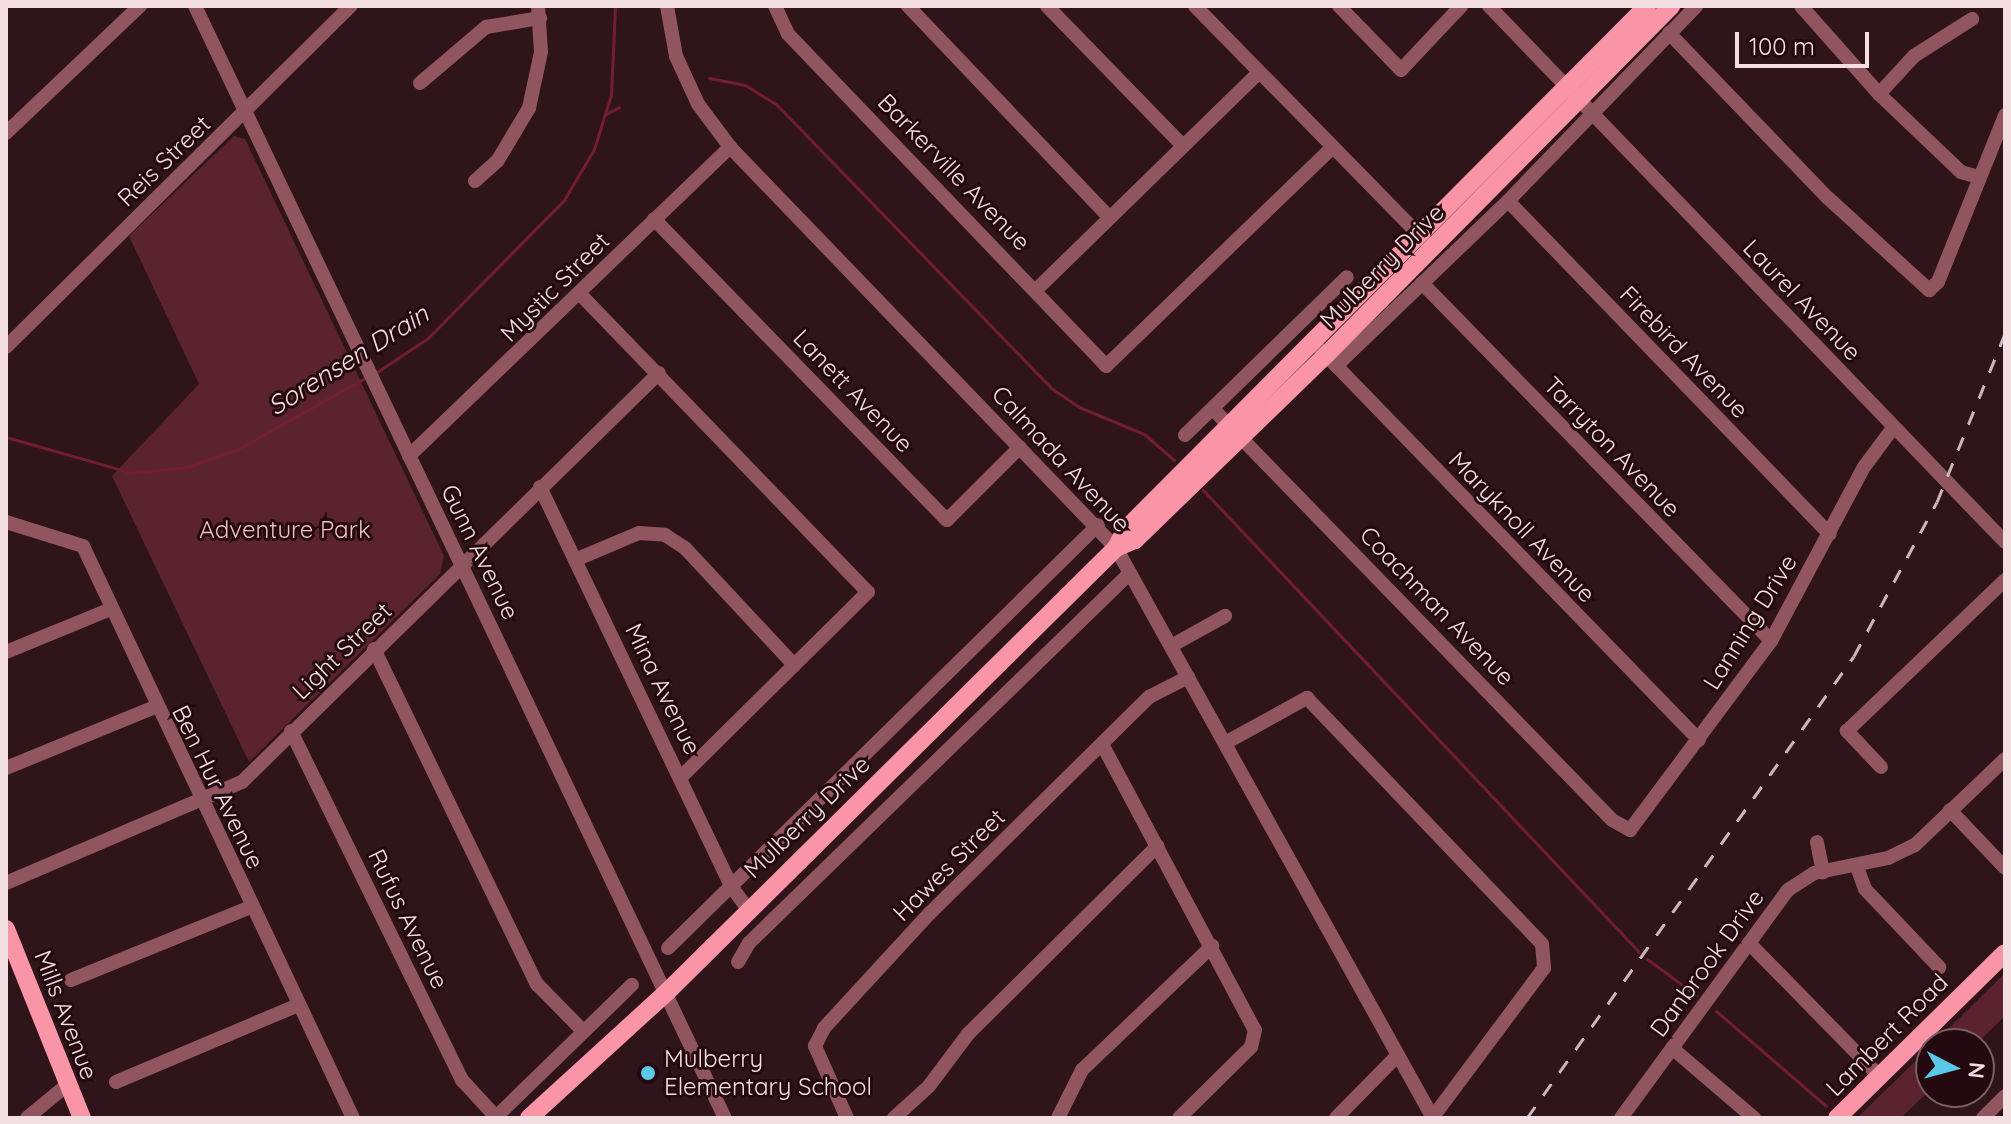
<!DOCTYPE html>
<style>
body{margin:0}
#map{position:relative;width:2011px;height:1124px;overflow:hidden;background:#2f1419;font-family:Quicksand,sans-serif}
div>[style]{position:absolute}
[style*='--x']{left:calc(var(--x)*1px);top:calc(var(--y)*1px);width:calc(var(--w)*1px);rotate:calc(var(--a)*1deg)}
.green>*{inset:0;background:#5b232f}
.stream>*{height:3px;margin:-1.5px;padding:0 1.5px;transform-origin:1.5px;border-radius:1.5px;background:#731d34}
.minor>*{height:14px;margin:-7px;padding:0 7px;transform-origin:7px;border-radius:7px;background:#915560}
.major>*{height:18px;margin:-9px;padding:0 9px;transform-origin:9px;border-radius:9px;background:#fa95a7}
.rail>*{height:3px;margin-top:-1.5px;transform-origin:0;background:repeating-linear-gradient(90deg,#cbb6b9 0 14px,transparent 0 28px)}
.dots>*{width:22px;height:22px;translate:-50% -50%;box-sizing:border-box;border:4px solid #240a10;border-radius:50%}
span{translate:-50% -50%;white-space:nowrap;text-align:center;line-height:1.15;-webkit-text-stroke:6px #240a10;paint-order:stroke}
.street-label{font-size:24px;color:#f3dfe2}
.park-label{font-size:24px;color:#f1bdc4}
.poi-label{font-size:24px;color:#f3dfe2}
.left{translate:0 -50%;text-align:left}
.water-label{font-size:26px;color:#f5dade;font-style:italic}
.frame{position:absolute;inset:0;border:8px solid #f3dfe2;pointer-events:none}
.north{position:absolute;left:1915px;top:1028px;width:80px;height:80px;box-sizing:border-box;background:#240a10;border:2px solid #775f64;border-radius:50%;rotate:96deg;font-size:22px;font-weight:700;line-height:32px;text-align:center;color:#f3dfe2}
.north::after{content:'';display:block;margin:auto;width:28px;height:36px;background:#5bc8e6;clip-path:polygon(50% 0,100% 100%,50% 72%,0 100%)}
.scale{position:absolute;left:1735px;top:32px;width:134px;height:36px;box-sizing:border-box;border:4px solid #f3dfe2;border-top:0;padding-left:10px;font-size:24px;line-height:28px;white-space:nowrap;color:#f3dfe2;-webkit-text-stroke:6px #240a10;paint-order:stroke}
</style>
<div id="map">
<div class="green">
<i style="clip-path:polygon(234px 136px,245px 139px,444px 556px,440px 574px,249px 762px,112px 476px,199px 384px,129px 236px)"></i>
<i style="clip-path:polygon(2005px 973px,2005px 1016px,1976px 1044px,1933px 1044px)"></i>
<i style="clip-path:polygon(1931px 1046px,1931px 1089px,1901px 1118px,1857px 1118px)"></i>
</div>
<div class="stream">
<i style="--x:709;--y:78;--w:37;--a:11"></i>
<i style="--x:745;--y:85;--w:36;--a:32"></i>
<i style="--x:776;--y:104;--w:395;--a:45.9"></i>
<i style="--x:1051;--y:388;--w:34;--a:34"></i>
<i style="--x:1079;--y:407;--w:70;--a:22.6"></i>
<i style="--x:1144;--y:434;--w:40;--a:41"></i>
<i style="--x:606;--y:114;--w:15;--a:-28"></i>
<i style="--x:374;--y:374;--w:65;--a:-33.7"></i>
<i style="--x:428;--y:338;--w:194;--a:-45.4"></i>
<i style="--x:564;--y:200;--w:59;--a:-59.5"></i>
<i style="--x:594;--y:149;--w:57;--a:-72.5"></i>
<i style="--x:611;--y:95;--w:89;--a:-87.4"></i>
<i style="--x:6;--y:437;--w:131;--a:15.9"></i>
<i style="--x:132;--y:473;--w:56;--a:-6.1"></i>
<i style="--x:188;--y:467;--w:53;--a:-19.8"></i>
<i style="--x:238;--y:449;--w:148;--a:-29.2"></i>
<i style="--x:1203;--y:490;--w:635;--a:46.66"></i>
<i style="--x:1647;--y:959;--w:61;--a:36.3"></i>
<i style="--x:1716;--y:1011;--w:145;--a:40.8"></i>
</div>
<div class="minor">
<i style="--x:195;--y:6;--w:1232;--a:64.52"></i>
<i style="--x:667;--y:6;--w:51;--a:79.8"></i>
<i style="--x:676;--y:56;--w:53;--a:65.4"></i>
<i style="--x:698;--y:104;--w:54;--a:53.3"></i>
<i style="--x:730;--y:147;--w:557;--a:46.09"></i>
<i style="--x:1116;--y:548;--w:652;--a:60.92"></i>
<i style="--x:775;--y:6;--w:31;--a:65"></i>
<i style="--x:788;--y:34;--w:460;--a:46.2"></i>
<i style="--x:1106;--y:366;--w:314;--a:-44"></i>
<i style="--x:908;--y:6;--w:289;--a:46.4"></i>
<i style="--x:1047;--y:6;--w:195;--a:45.8"></i>
<i style="--x:1195;--y:6;--w:327;--a:45.6"></i>
<i style="--x:1339;--y:6;--w:89;--a:45.9"></i>
<i style="--x:1401;--y:70;--w:88;--a:-46.8"></i>
<i style="--x:1489;--y:6;--w:744;--a:46.09"></i>
<i style="--x:1801;--y:6;--w:118;--a:48.4"></i>
<i style="--x:1879;--y:94;--w:113;--a:43.6"></i>
<i style="--x:1961;--y:172;--w:19;--a:16"></i>
<i style="--x:1669;--y:33;--w:229;--a:46.1"></i>
<i style="--x:1828;--y:198;--w:137;--a:42.3"></i>
<i style="--x:1929;--y:290;--w:12;--a:-42"></i>
<i style="--x:1938;--y:282;--w:180;--a:-68.1"></i>
<i style="--x:420;--y:83;--w:87;--a:-40.3"></i>
<i style="--x:486;--y:27;--w:55;--a:-9.5"></i>
<i style="--x:1879;--y:94;--w:52;--a:-47.4"></i>
<i style="--x:1914;--y:56;--w:69;--a:-32.5"></i>
<i style="--x:6;--y:133;--w:185;--a:-43.5"></i>
<i style="--x:475;--y:181;--w:31;--a:-42"></i>
<i style="--x:498;--y:160;--w:61;--a:-59.2"></i>
<i style="--x:529;--y:108;--w:57;--a:-77.9"></i>
<i style="--x:541;--y:52;--w:46;--a:-93.7"></i>
<i style="--x:1508;--y:201;--w:463;--a:46"></i>
<i style="--x:654;--y:219;--w:420;--a:45.8"></i>
<i style="--x:947;--y:520;--w:103;--a:-45"></i>
<i style="--x:1422;--y:283;--w:500;--a:45.7"></i>
<i style="--x:1037;--y:289;--w:310;--a:-44.3"></i>
<i style="--x:580;--y:294;--w:414;--a:46"></i>
<i style="--x:868;--y:592;--w:263;--a:135.3"></i>
<i style="--x:6;--y:347;--w:485;--a:-44.7"></i>
<i style="--x:1321;--y:350;--w:543;--a:45.9"></i>
<i style="--x:1336;--y:366;--w:238;--a:-43.8"></i>
<i style="--x:1508;--y:201;--w:271;--a:-46"></i>
<i style="--x:1214;--y:410;--w:571;--a:45.85"></i>
<i style="--x:1612;--y:820;--w:21;--a:29"></i>
<i style="--x:1630;--y:830;--w:236;--a:-53.3"></i>
<i style="--x:1771;--y:641;--w:197;--a:-61.9"></i>
<i style="--x:1864;--y:467;--w:49;--a:-53.4"></i>
<i style="--x:1185;--y:435;--w:226;--a:-44.3"></i>
<i style="--x:409;--y:456;--w:446;--a:-43.9"></i>
<i style="--x:540;--y:487;--w:442;--a:64.4"></i>
<i style="--x:731;--y:886;--w:29;--a:54"></i>
<i style="--x:6;--y:522;--w:81;--a:17.3"></i>
<i style="--x:83;--y:546;--w:633;--a:64.73"></i>
<i style="--x:575;--y:560;--w:69;--a:-22.9"></i>
<i style="--x:639;--y:533;--w:26;--a:4"></i>
<i style="--x:665;--y:535;--w:24;--a:33"></i>
<i style="--x:685;--y:548;--w:160;--a:47"></i>
<i style="--x:1171;--y:646;--w:62;--a:-29.1"></i>
<i style="--x:374;--y:649;--w:373;--a:64.1"></i>
<i style="--x:537;--y:984;--w:66;--a:45.6"></i>
<i style="--x:6;--y:652;--w:113;--a:-22.3"></i>
<i style="--x:291;--y:731;--w:389;--a:63.9"></i>
<i style="--x:462;--y:1080;--w:52;--a:47.4"></i>
<i style="--x:1225;--y:743;--w:94;--a:-28.8"></i>
<i style="--x:1307;--y:698;--w:340;--a:46.3"></i>
<i style="--x:1542;--y:944;--w:24;--a:85"></i>
<i style="--x:1544;--y:968;--w:186;--a:126.7"></i>
<i style="--x:1102;--y:744;--w:324;--a:61.9"></i>
<i style="--x:1255;--y:1030;--w:17;--a:103"></i>
<i style="--x:1251;--y:1047;--w:101;--a:135.4"></i>
<i style="--x:1881;--y:767;--w:50;--a:-133.4"></i>
<i style="--x:1847;--y:731;--w:219;--a:-43.7"></i>
<i style="--x:6;--y:768;--w:161;--a:-22.3"></i>
<i style="--x:1950;--y:810;--w:80;--a:46.5"></i>
<i style="--x:1817;--y:842;--w:31;--a:79"></i>
<i style="--x:1857;--y:867;--w:23;--a:70"></i>
<i style="--x:1865;--y:889;--w:108;--a:46.5"></i>
<i style="--x:6;--y:883;--w:257;--a:-23.2"></i>
<i style="--x:242;--y:782;--w:584;--a:-44.45"></i>
<i style="--x:1749;--y:943;--w:187;--a:45.6"></i>
<i style="--x:668;--y:948;--w:603;--a:-44.53"></i>
<i style="--x:738;--y:962;--w:22;--a:-60"></i>
<i style="--x:749;--y:943;--w:531;--a:-44.16"></i>
<i style="--x:71;--y:980;--w:194;--a:-22.1"></i>
<i style="--x:1672;--y:1048;--w:108;--a:40.5"></i>
<i style="--x:116;--y:1082;--w:198;--a:-22.9"></i>
<i style="--x:27;--y:1118;--w:52;--a:-39.5"></i>
<i style="--x:495;--y:1118;--w:191;--a:-44.2"></i>
<i style="--x:847;--y:1118;--w:79;--a:-114"></i>
<i style="--x:815;--y:1046;--w:20;--a:-63"></i>
<i style="--x:824;--y:1028;--w:155;--a:-47.4"></i>
<i style="--x:929;--y:914;--w:309;--a:-44.6"></i>
<i style="--x:1149;--y:697;--w:44;--a:-27.1"></i>
<i style="--x:894;--y:1118;--w:47;--a:-42.4"></i>
<i style="--x:929;--y:1086;--w:65;--a:-53.1"></i>
<i style="--x:968;--y:1034;--w:267;--a:-44.8"></i>
<i style="--x:1058;--y:1118;--w:54;--a:-63.4"></i>
<i style="--x:1082;--y:1070;--w:180;--a:-43.6"></i>
<i style="--x:1336;--y:1118;--w:88;--a:-45.5"></i>
<i style="--x:1621;--y:1118;--w:283;--a:-53.8"></i>
<i style="--x:1788;--y:890;--w:31;--a:-33"></i>
<i style="--x:1814;--y:873;--w:76;--a:-11.5"></i>
<i style="--x:1888;--y:858;--w:30;--a:-26"></i>
<i style="--x:1915;--y:845;--w:124;--a:-43.7"></i>
<i style="--x:1983;--y:1118;--w:31;--a:-45"></i>
</div>
<div class="major">
<i style="--x:1116;--y:548;--w:21;--a:-23"></i>
<i style="--x:1135;--y:540;--w:266;--a:-44.1"></i>
<i style="--x:1326;--y:355;--w:491;--a:-45.3"></i>
<i style="--x:6;--y:929;--w:204;--a:68.1"></i>
<i style="--x:529;--y:1118;--w:188;--a:-42.4"></i>
<i style="--x:668;--y:991;--w:630;--a:-44.68"></i>
<i style="--x:1116;--y:548;--w:20;--a:-63"></i>
<i style="--x:1125;--y:530;--w:740;--a:-45.11"></i>
<i style="--x:1837;--y:1118;--w:235;--a:-44.5"></i>
</div>
<div class="rail">
<i style="--x:1527;--y:1118;--w:566;--a:-54.71"></i>
<i style="--x:1854;--y:656;--w:175;--a:-61.7"></i>
<i style="--x:1937;--y:502;--w:181;--a:-68"></i>
</div>
<div class="dots">
<i style="left:648px;top:1073px;background:#5bc8e6"></i>
</div>
<div class="street-label">
<span style="left:164px;top:161px;rotate:-44deg">Reis Street</span>
<span style="left:954px;top:172px;rotate:46deg">Barkerville Avenue</span>
<span style="left:1382px;top:266px;rotate:-45deg">Mulberry Drive</span>
<span style="left:555px;top:287px;rotate:-45deg">Mystic Street</span>
<span style="left:1802px;top:300px;rotate:46deg">Laurel Avenue</span>
<span style="left:1684px;top:352px;rotate:46deg">Firebird Avenue</span>
<span style="left:853px;top:391px;rotate:46deg">Lanett Avenue</span>
<span style="left:1612px;top:447px;rotate:46deg">Tarryton Avenue</span>
<span style="left:1061px;top:459px;rotate:47deg">Calmada Avenue</span>
<span style="left:1522px;top:527px;rotate:46deg">Maryknoll Avenue</span>
<span style="left:480px;top:552px;rotate:64deg">Gunn Avenue</span>
<span style="left:1437px;top:606px;rotate:46deg">Coachman Avenue</span>
<span style="left:1750px;top:622px;rotate:-58deg">Lanning Drive</span>
<span style="left:342px;top:651px;rotate:-44deg">Light Street</span>
<span style="left:663px;top:689px;rotate:64deg">Mina Avenue</span>
<span style="left:218px;top:787px;rotate:64deg">Ben Hur Avenue</span>
<span style="left:807px;top:817px;rotate:-44deg">Mulberry Drive</span>
<span style="left:949px;top:865px;rotate:-45deg">Hawes Street</span>
<span style="left:408px;top:919px;rotate:64deg">Rufus Avenue</span>
<span style="left:1707px;top:963px;rotate:-54deg">Danbrook Drive</span>
<span style="left:66px;top:1015px;rotate:69deg">Mills Avenue</span>
<span style="left:1887px;top:1035px;rotate:-45deg">Lambert Road</span>
</div>
<div class="park-label">
<span style="left:285px;top:530px">Adventure Park</span>
</div>
<div class="poi-label">
<span class="left" style="left:664px;top:1073px">Mulberry<br>Elementary School</span>
</div>
<div class="water-label">
<span style="left:348px;top:360px;rotate:-32deg">Sorensen Drain</span>
</div>
<div class="frame"></div>
<div class="north">N</div>
<div class="scale">100 m</div>
</div>
